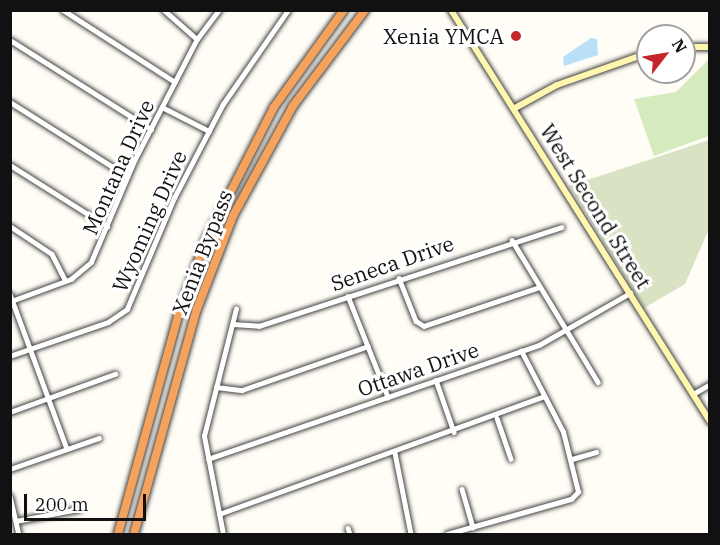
<!DOCTYPE html>
<style>
body{margin:0}
#map{position:relative;width:720px;height:545px;overflow:hidden;background:#fffdf5;font-family:"IBM Plex Serif",serif}
div>[style]{position:absolute}
[style*='--x']{left:calc(var(--x)*1px);top:calc(var(--y)*1px);width:calc(var(--w)*1px);rotate:calc(var(--a)*1deg)}
.green>*{inset:0;background:#d5ebbd}
.cemetery>*{inset:0;background:#d9e3c4}
.water>*{inset:0;background:#b9e0f7}
.roads{filter:drop-shadow(0 0 2px #444) drop-shadow(0 0 2px #444)}
.street>*{height:4.5px;margin:-2.25px;padding:0 2.25px;transform-origin:2.25px;border-radius:2.25px;background:#fff}
.secondary>*{height:6px;margin:-3px;padding:0 3px;transform-origin:3px;border-radius:3px;background:#fff6b0}
.highway>*{height:8px;margin:-4px;padding:0 4px;transform-origin:4px;border-radius:4px;background:#f5a25d}
.dots>*{width:16px;height:16px;translate:-50% -50%;box-sizing:border-box;border:3px solid #fff;border-radius:50%}
span{translate:-50% -50%;white-space:nowrap;text-align:center;line-height:1.15;-webkit-text-stroke:6px #fff;paint-order:stroke}
.poi-label{font-size:21px;color:#111}
.right{translate:-100% -50%;text-align:right}
.street-label{font-size:21px;color:#111}
.frame{position:absolute;inset:0;border:12px solid #111;pointer-events:none}
.north{position:absolute;left:636px;top:24px;width:60px;height:60px;box-sizing:border-box;background:#fff;border:2px solid #a0a0a0;border-radius:50%;rotate:59deg;font-size:16px;font-weight:700;line-height:24px;text-align:center;color:#111}
.north::after{content:'';display:block;margin:auto;width:21px;height:27px;background:#c4262e;clip-path:polygon(50% 0,100% 100%,50% 72%,0 100%)}
.scale{position:absolute;left:24px;top:494px;width:122px;height:27px;box-sizing:border-box;border:3px solid #111;border-top:0;padding-left:8px;font-size:18px;line-height:21px;white-space:nowrap;color:#111;-webkit-text-stroke:4px #fff;paint-order:stroke}
</style>
<div id="map">
<div class="green">
<i style="clip-path:polygon(709px 59px,709px 136px,654px 156px,634px 99px,676px 92px)"></i>
</div>
<div class="cemetery">
<i style="clip-path:polygon(709px 140px,709px 229px,685px 284px,644px 308px,569px 186px)"></i>
</div>
<div class="water">
<i style="clip-path:polygon(591px 38px,597px 39px,598px 55px,564px 66px,563px 57px)"></i>
</div>
<div class="roads">
<div class="street">
<i style="--x:63;--y:10;--w:133;--a:32.7"></i>
<i style="--x:164;--y:10;--w:44;--a:41.3"></i>
<i style="--x:10;--y:40;--w:167;--a:32.3"></i>
<i style="--x:10;--y:102;--w:138;--a:32.3"></i>
<i style="--x:162;--y:107;--w:53;--a:27.1"></i>
<i style="--x:10;--y:165;--w:115;--a:32.2"></i>
<i style="--x:10;--y:226;--w:50;--a:33.7"></i>
<i style="--x:52;--y:254;--w:30;--a:63"></i>
<i style="--x:512;--y:240;--w:166;--a:58.8"></i>
<i style="--x:399;--y:278;--w:46;--a:68.4"></i>
<i style="--x:416;--y:321;--w:9;--a:32"></i>
<i style="--x:424;--y:326;--w:122;--a:-18.6"></i>
<i style="--x:10;--y:294;--w:165;--a:69.8"></i>
<i style="--x:348;--y:296;--w:109;--a:68.4"></i>
<i style="--x:14;--y:300;--w:61;--a:-20.2"></i>
<i style="--x:71;--y:279;--w:26;--a:-40"></i>
<i style="--x:91;--y:262;--w:112;--a:-66.9"></i>
<i style="--x:135;--y:159;--w:135;--a:-62.7"></i>
<i style="--x:197;--y:39;--w:36;--a:-53"></i>
<i style="--x:233;--y:324;--w:26;--a:4"></i>
<i style="--x:259;--y:326;--w:318;--a:-18.1"></i>
<i style="--x:10;--y:356;--w:104;--a:-19.1"></i>
<i style="--x:108;--y:322;--w:23;--a:-34"></i>
<i style="--x:127;--y:309;--w:121;--a:-67.1"></i>
<i style="--x:174;--y:198;--w:106;--a:-62.5"></i>
<i style="--x:223;--y:104;--w:114;--a:-55.3"></i>
<i style="--x:436;--y:380;--w:55;--a:70.9"></i>
<i style="--x:216;--y:387;--w:26;--a:7"></i>
<i style="--x:242;--y:390;--w:133;--a:-19.2"></i>
<i style="--x:693;--y:394;--w:20;--a:-30"></i>
<i style="--x:10;--y:412;--w:112;--a:-19.9"></i>
<i style="--x:497;--y:418;--w:43;--a:71.1"></i>
<i style="--x:395;--y:453;--w:83;--a:78.8"></i>
<i style="--x:208;--y:459;--w:350;--a:-19"></i>
<i style="--x:539;--y:345;--w:105;--a:-29.7"></i>
<i style="--x:572;--y:459;--w:25;--a:-16"></i>
<i style="--x:10;--y:469;--w:94;--a:-19.2"></i>
<i style="--x:462;--y:489;--w:40;--a:74"></i>
<i style="--x:10;--y:496;--w:39;--a:77"></i>
<i style="--x:219;--y:514;--w:344;--a:-19.9"></i>
<i style="--x:16;--y:521;--w:64;--a:-10.8"></i>
<i style="--x:348;--y:528;--w:6;--a:72"></i>
<i style="--x:223;--y:534;--w:100;--a:-101"></i>
<i style="--x:204;--y:436;--w:131;--a:-75.9"></i>
<i style="--x:447;--y:534;--w:129;--a:-15.8"></i>
<i style="--x:571;--y:499;--w:10;--a:-45"></i>
<i style="--x:578;--y:492;--w:62;--a:-104"></i>
<i style="--x:563;--y:432;--w:91;--a:-117.4"></i>
</div>
<div class="secondary">
<i style="--x:451;--y:10;--w:487;--a:57.8"></i>
<i style="--x:684;--y:47;--w:26;--a:0"></i>
<i style="--x:515;--y:108;--w:48;--a:-28.7"></i>
<i style="--x:557;--y:85;--w:96;--a:-19.4"></i>
</div>
<div class="highway">
<i style="--x:118;--y:534;--w:226;--a:-74.6"></i>
<i style="--x:178;--y:316;--w:81;--a:-69.8"></i>
<i style="--x:206;--y:240;--w:149;--a:-62.9"></i>
<i style="--x:274;--y:107;--w:120;--a:-54.2"></i>
<i style="--x:134;--y:534;--w:234;--a:-74.4"></i>
<i style="--x:197;--y:309;--w:100;--a:-68.8"></i>
<i style="--x:233;--y:216;--w:125;--a:-61.4"></i>
<i style="--x:293;--y:106;--w:120;--a:-53.1"></i>
</div>
</div>
<div class="dots">
<i style="left:516px;top:36px;background:#c4262e"></i>
</div>
<div class="poi-label">
<span class="right" style="left:504px;top:36px">Xenia YMCA</span>
</div>
<div class="street-label">
<span style="left:118px;top:167px;rotate:-66deg">Montana Drive</span>
<span style="left:596px;top:206px;rotate:58deg">West Second Street</span>
<span style="left:149px;top:221px;rotate:-66deg">Wyoming Drive</span>
<span style="left:202px;top:252px;rotate:-69deg">Xenia Bypass</span>
<span style="left:392px;top:263px;rotate:-19deg">Seneca Drive</span>
<span style="left:418px;top:369px;rotate:-19deg">Ottawa Drive</span>
</div>
<div class="frame"></div>
<div class="north">N</div>
<div class="scale">200 m</div>
</div>
